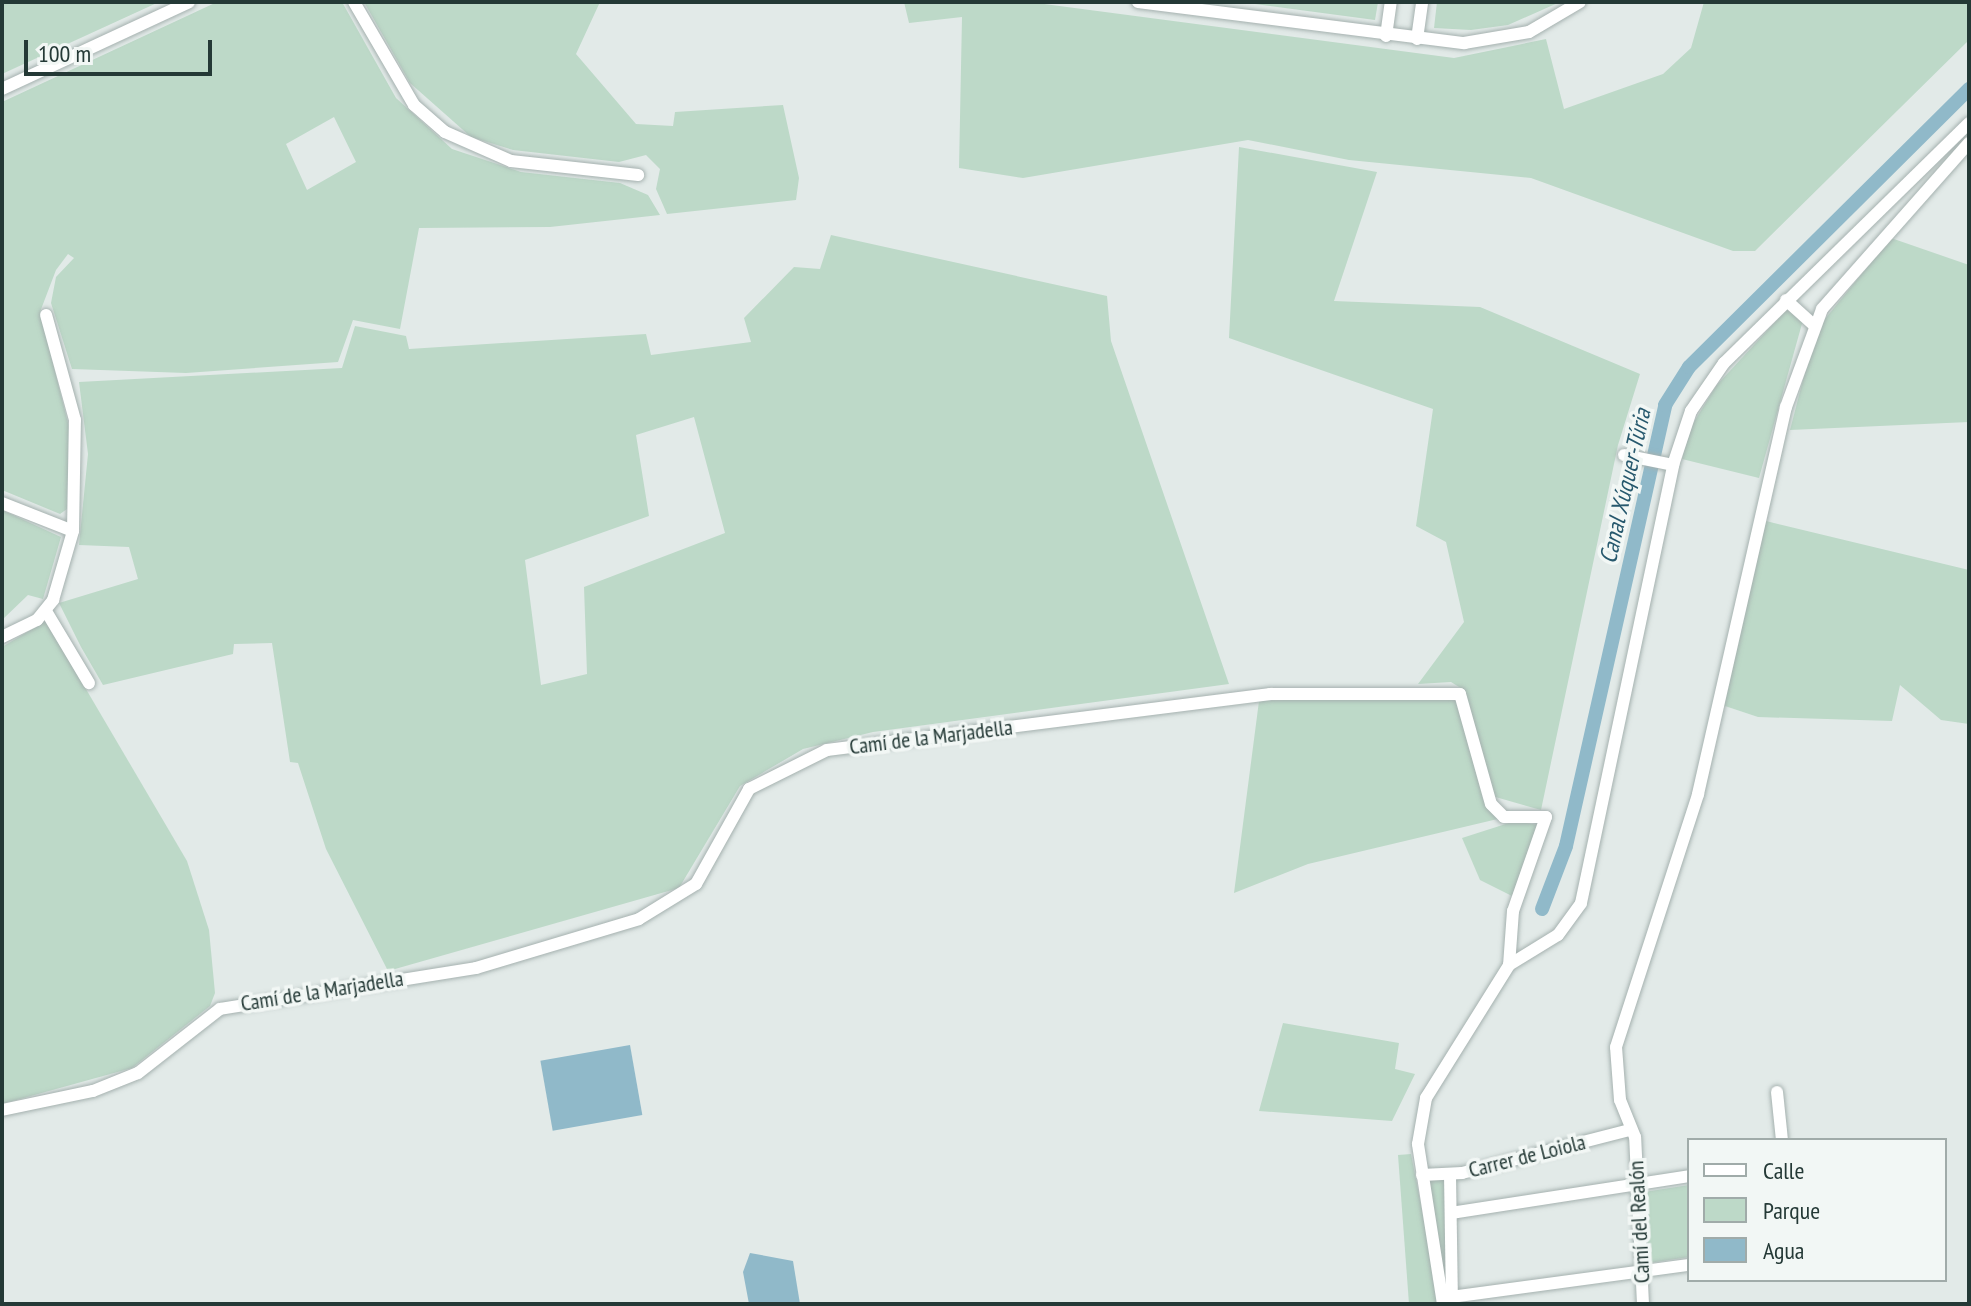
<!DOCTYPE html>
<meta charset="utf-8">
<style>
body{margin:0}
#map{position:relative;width:1971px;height:1306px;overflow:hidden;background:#e2eae8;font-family:"PT Sans Narrow",sans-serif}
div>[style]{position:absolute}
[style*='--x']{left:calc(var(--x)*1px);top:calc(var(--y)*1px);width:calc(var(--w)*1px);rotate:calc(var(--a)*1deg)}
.green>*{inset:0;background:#bdd9c8}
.water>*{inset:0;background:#90b9c9;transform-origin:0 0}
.canal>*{height:14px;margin:-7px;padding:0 7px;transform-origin:7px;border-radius:7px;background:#90b9c9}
.roads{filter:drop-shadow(0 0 2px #a5b1af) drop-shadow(0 0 2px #a5b1af)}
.minor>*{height:12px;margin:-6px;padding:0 6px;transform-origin:6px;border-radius:6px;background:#fff}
span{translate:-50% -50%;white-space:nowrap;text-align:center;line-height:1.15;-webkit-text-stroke:7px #f2f7f5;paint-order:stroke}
.street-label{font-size:22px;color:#243936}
.water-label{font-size:24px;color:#26586d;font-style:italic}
.frame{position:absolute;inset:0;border:4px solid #243936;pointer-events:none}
.legend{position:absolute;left:1687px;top:1138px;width:260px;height:144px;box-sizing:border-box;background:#f2f7f5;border:2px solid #a0aba9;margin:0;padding:10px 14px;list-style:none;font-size:24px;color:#243936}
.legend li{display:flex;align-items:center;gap:16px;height:40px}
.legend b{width:40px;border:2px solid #a0aba9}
.scale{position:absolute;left:24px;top:40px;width:188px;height:36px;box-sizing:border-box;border:4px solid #243936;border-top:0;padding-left:10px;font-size:24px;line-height:28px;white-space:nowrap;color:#243936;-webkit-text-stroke:6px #f2f7f5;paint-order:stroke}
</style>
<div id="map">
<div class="green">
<i style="clip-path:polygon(2px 2px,159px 2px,2px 74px)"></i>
<i style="clip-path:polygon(evenodd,217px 2px,342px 2px,396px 98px,452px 149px,521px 172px,620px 183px,648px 195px,660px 215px,550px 227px,419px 228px,400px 329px,353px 320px,338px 362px,186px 373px,72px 369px,51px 303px,56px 277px,74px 258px,68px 254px,56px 270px,40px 312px,69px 427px,67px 509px,60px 514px,2px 490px,2px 102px,217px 2px,334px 117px,356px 162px,307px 190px,286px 144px,334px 117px)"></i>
<i style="clip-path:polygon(364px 2px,600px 2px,576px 54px,636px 124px,673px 126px,675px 112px,783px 105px,799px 178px,796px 200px,667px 214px,656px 189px,660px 169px,646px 155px,619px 162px,513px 150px,471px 137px,410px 83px)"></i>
<i style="clip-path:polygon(904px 2px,1029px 2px,1454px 58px,1546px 39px,1564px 109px,1663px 74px,1691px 48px,1704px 2px,1969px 2px,1969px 40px,1755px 251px,1733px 251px,1531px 178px,1349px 160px,1248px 140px,1023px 178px,959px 168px,962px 17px,909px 23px)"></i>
<i style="clip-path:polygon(1240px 2px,1378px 2px,1375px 20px)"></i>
<i style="clip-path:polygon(1437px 2px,1560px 2px,1508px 25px,1471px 30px,1434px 28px)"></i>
<i style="clip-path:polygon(1239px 147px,1377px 172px,1334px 301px,1480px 307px,1640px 374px,1618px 445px,1541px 810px,1492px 796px,1464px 690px,1451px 682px,1418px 684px,1464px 622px,1446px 542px,1416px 526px,1433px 409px,1229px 338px)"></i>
<i style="clip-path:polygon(evenodd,831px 235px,1107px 296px,1111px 341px,1229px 684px,873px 732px,803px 749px,740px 786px,679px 888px,388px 971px,326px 849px,298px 763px,290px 762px,272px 643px,234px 644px,233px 654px,103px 685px,81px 647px,59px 603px,138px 579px,129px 547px,79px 545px,88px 454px,79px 382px,342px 368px,355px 326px,406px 336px,409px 349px,646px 334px,651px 355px,751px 342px,744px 318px,794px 267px,820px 269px,831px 235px,694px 417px,725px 533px,584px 587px,587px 674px,541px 685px,525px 560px,649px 516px,636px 435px,694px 417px)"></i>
<i style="clip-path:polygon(1891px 238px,1969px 265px,1969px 422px,1790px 430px,1816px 330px)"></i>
<i style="clip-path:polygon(1789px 307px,1803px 320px,1759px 478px,1682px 459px,1689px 430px,1716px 386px)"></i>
<i style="clip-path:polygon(2px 510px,61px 537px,43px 599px,28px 595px,2px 620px)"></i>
<i style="clip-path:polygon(1766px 521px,1969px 570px,1969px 724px,1941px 720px,1900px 685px,1892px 721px,1758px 717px,1722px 705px)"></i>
<i style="clip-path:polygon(46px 621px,187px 861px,209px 930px,215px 993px,210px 1006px,132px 1068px,2px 1104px,2px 647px)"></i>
<i style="clip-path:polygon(1426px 695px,1457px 701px,1483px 799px,1506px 817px,1308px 864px,1234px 893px,1259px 701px)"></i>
<i style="clip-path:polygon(1515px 821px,1538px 825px,1512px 896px,1480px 880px,1462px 838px)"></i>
<i style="clip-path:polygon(1283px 1023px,1399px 1043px,1395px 1069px,1415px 1074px,1392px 1121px,1259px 1111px)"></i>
<i style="clip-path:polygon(1411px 1154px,1437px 1287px,1436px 1304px,1409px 1304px,1398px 1155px)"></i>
<i style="clip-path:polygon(1428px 1180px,1450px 1180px,1445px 1304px)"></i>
<i style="clip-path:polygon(1689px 1185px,1689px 1257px,1649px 1263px,1644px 1192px)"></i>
</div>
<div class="water">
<i style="left:630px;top:1045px;width:71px;height:91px;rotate:80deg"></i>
<i style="clip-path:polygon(750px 1253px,793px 1261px,800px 1304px,749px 1304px,743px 1272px)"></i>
</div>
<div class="canal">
<i style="--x:1542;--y:909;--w:67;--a:-69.1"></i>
<i style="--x:1566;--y:846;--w:452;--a:-77.3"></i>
<i style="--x:1665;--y:405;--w:45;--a:-57.7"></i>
<i style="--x:1689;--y:367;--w:395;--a:-44.8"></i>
</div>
<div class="roads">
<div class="minor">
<i style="--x:354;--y:2;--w:119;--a:59.8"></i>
<i style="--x:414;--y:105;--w:41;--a:41.1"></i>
<i style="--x:445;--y:132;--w:72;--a:23.7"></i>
<i style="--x:511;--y:161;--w:128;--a:6.3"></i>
<i style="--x:1138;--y:2;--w:329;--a:7.2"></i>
<i style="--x:1464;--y:43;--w:66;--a:-9.6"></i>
<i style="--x:1529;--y:32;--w:59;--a:-30.5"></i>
<i style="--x:1386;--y:36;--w:34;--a:-82"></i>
<i style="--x:1417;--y:39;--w:37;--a:-82"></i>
<i style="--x:2;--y:89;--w:206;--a:-24.9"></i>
<i style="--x:1786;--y:300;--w:36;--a:42"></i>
<i style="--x:1624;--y:455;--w:50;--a:11.5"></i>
<i style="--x:2;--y:503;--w:76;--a:21.5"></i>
<i style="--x:46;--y:611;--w:84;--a:59.2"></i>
<i style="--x:2;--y:637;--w:39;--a:-26"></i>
<i style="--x:37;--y:620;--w:26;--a:-51"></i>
<i style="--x:53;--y:600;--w:72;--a:-73.8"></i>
<i style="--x:73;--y:531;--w:111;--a:-89"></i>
<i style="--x:75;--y:420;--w:109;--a:-105.4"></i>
<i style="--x:1777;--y:1092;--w:48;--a:84.1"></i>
<i style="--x:2;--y:1110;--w:93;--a:-11.8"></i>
<i style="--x:93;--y:1091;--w:48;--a:-21.8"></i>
<i style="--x:138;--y:1073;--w:104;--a:-38"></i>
<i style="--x:220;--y:1009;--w:259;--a:-9.1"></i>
<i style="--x:476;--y:968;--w:170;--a:-16.7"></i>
<i style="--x:639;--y:919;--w:67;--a:-31.6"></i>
<i style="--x:696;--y:884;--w:109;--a:-60.8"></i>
<i style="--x:749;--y:789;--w:87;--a:-26.6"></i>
<i style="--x:827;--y:750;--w:447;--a:-7.2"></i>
<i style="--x:1270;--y:694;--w:190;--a:0"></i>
<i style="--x:1460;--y:694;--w:114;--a:74.3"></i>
<i style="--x:1491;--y:804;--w:18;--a:45"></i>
<i style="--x:1504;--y:817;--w:42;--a:0"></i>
<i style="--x:1546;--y:817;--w:100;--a:109.3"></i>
<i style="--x:1513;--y:911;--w:54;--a:94.2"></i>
<i style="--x:1422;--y:1175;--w:40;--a:-2.9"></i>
<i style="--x:1462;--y:1173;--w:173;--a:-14.4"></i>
<i style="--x:1450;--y:1175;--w:128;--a:89.1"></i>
<i style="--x:1451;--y:1213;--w:241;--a:-8.8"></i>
<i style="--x:1451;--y:1297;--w:240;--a:-7.7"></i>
<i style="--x:1443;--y:1304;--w:162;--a:-98.9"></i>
<i style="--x:1418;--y:1144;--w:47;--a:-80.1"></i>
<i style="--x:1426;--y:1098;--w:157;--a:-58"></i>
<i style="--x:1509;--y:965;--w:57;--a:-31.5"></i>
<i style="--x:1558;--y:935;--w:39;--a:-54"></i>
<i style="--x:1581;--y:903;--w:448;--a:-78.1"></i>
<i style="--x:1673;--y:465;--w:57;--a:-71.6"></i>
<i style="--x:1691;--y:411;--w:58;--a:-55.5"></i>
<i style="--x:1724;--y:363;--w:343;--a:-44.4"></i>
<i style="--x:1643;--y:1304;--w:167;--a:-92.7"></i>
<i style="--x:1635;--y:1137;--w:40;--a:-112"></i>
<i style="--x:1620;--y:1100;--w:53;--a:-94.3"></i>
<i style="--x:1616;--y:1047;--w:266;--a:-72"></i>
<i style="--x:1698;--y:794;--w:397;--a:-77.2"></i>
<i style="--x:1786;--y:407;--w:104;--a:-69.8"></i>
<i style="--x:1822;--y:309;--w:222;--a:-48.5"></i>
</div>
</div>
<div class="street-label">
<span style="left:931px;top:737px;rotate:-7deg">Camí de la Marjadella</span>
<span style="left:322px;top:991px;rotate:-9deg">Camí de la Marjadella</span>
<span style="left:1527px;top:1156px;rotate:-14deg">Carrer de Loiola</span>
<span style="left:1639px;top:1222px;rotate:-93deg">Camí del Realón</span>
</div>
<div class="water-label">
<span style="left:1625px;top:486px;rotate:-77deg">Canal Xúquer-Túria</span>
</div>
<div class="frame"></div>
<ul class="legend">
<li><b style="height:10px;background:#fff"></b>Calle</li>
<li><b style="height:22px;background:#bdd9c8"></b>Parque</li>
<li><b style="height:22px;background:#90b9c9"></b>Agua</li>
</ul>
<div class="scale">100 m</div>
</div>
